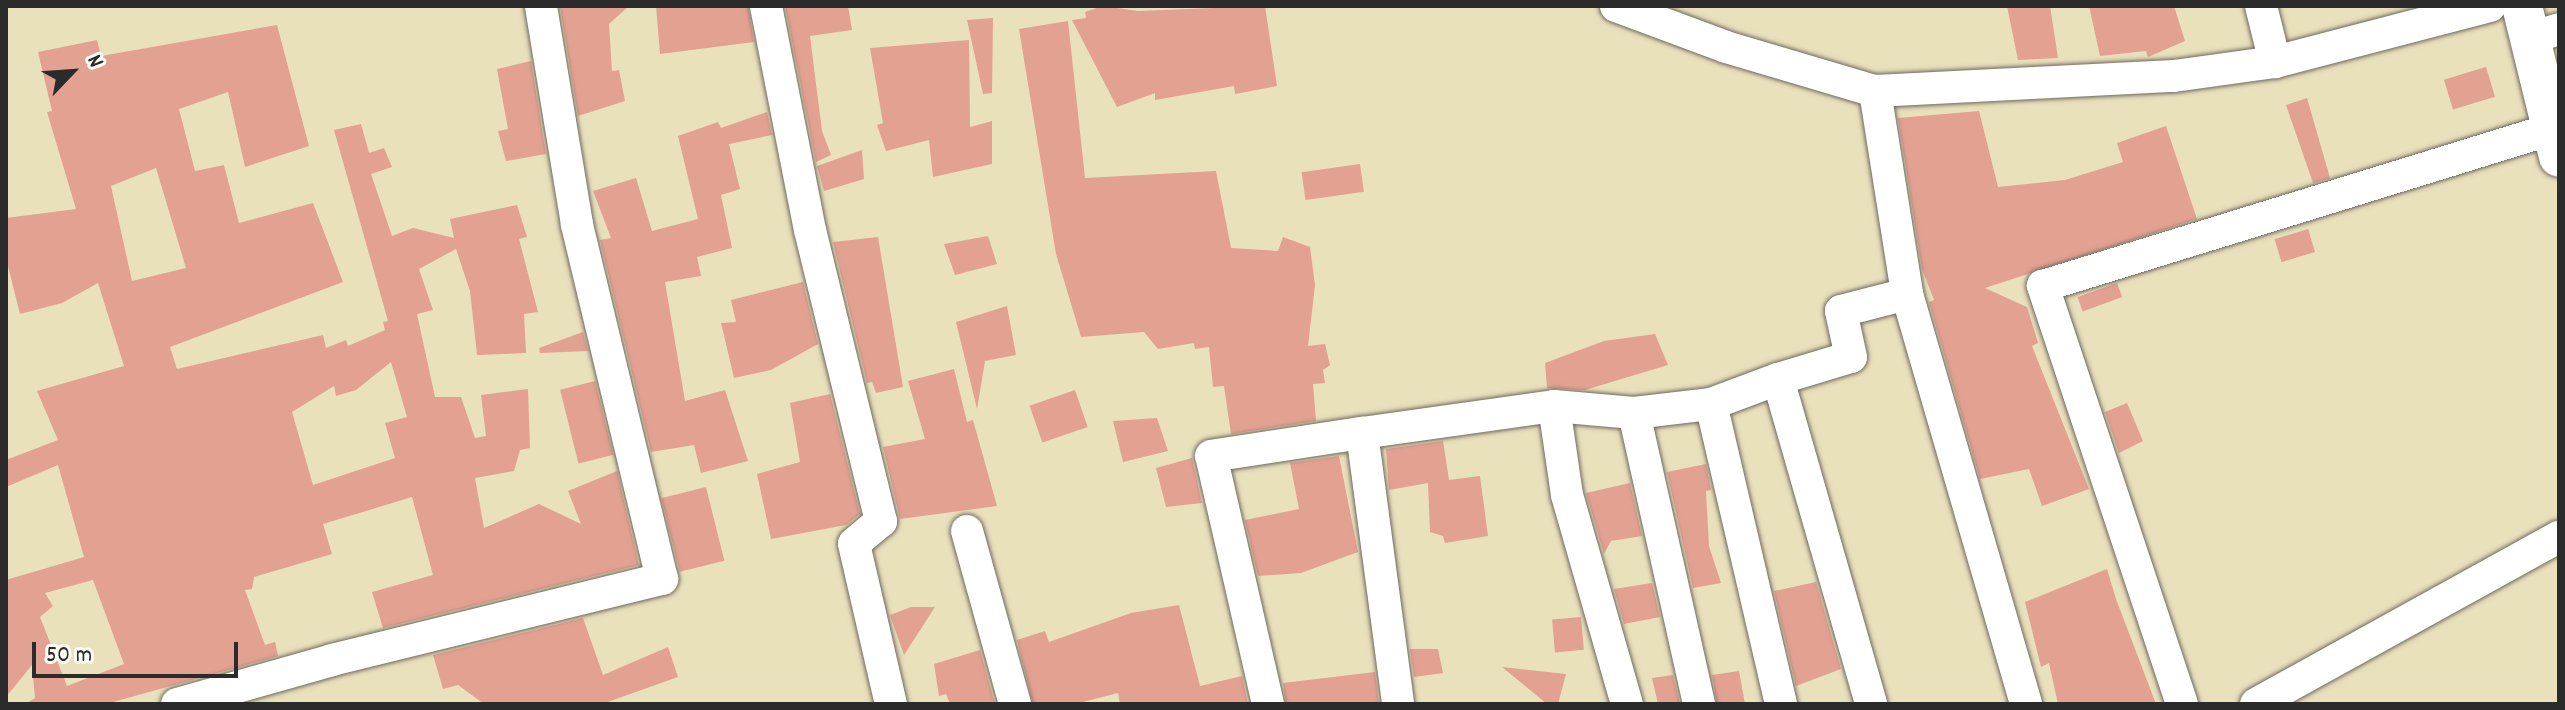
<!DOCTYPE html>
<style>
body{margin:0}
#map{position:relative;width:2565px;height:710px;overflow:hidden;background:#e9e0bc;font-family:Dekko,sans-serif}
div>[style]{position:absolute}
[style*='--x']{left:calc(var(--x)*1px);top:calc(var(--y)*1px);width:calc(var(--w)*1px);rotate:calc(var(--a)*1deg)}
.building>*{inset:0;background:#e3a192;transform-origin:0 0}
.roads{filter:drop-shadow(0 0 2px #6e6a5e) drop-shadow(0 0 2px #6e6a5e)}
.minor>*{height:32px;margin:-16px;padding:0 16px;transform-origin:16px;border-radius:16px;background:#fff}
.major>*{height:40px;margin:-20px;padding:0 20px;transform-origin:20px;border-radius:20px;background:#fff}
span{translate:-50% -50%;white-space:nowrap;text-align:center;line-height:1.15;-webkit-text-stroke:6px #fdfcf7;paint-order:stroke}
.frame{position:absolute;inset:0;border:8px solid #2b2b2b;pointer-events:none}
.north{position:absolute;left:32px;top:32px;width:80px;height:80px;-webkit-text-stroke:6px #fdfcf7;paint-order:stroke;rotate:65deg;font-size:22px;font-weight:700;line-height:32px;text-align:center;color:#2b2b2b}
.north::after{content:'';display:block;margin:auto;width:28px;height:36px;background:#2b2b2b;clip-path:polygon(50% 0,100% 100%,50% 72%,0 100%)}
.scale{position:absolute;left:32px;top:642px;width:206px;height:36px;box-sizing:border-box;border:4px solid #2b2b2b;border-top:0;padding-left:10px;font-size:24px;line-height:28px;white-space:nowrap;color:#2b2b2b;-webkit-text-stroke:6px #fdfcf7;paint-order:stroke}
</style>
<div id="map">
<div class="building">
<i style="clip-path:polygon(560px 6px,629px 6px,609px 24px,612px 71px,619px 70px,625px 101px,578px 116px)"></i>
<i style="clip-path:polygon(656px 6px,748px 6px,754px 42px,660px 54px)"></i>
<i style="clip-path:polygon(785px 6px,848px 6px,852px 30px,810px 36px,822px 131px,831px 155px,816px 162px)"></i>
<i style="clip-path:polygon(1103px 6px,1138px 11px,1265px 6px,1277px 86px,1235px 94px,1234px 86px,1155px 100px,1155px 93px,1117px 107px,1072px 20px,1086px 18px,1085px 12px)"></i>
<i style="clip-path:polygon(2007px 6px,2050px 6px,2058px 58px,2018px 60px)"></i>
<i style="clip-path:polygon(2089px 6px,2174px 6px,2185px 41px,2148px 57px,2146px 51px,2100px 56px)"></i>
<i style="clip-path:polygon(993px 18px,992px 93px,983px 94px,967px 20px)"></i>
<i style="clip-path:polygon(1068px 21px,1085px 178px,1216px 171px,1231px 248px,1278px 251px,1283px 237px,1310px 247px,1315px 285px,1308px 346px,1325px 344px,1330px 365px,1323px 370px,1325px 383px,1313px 384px,1316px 421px,1231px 434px,1224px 386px,1213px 387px,1209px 347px,1195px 349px,1194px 343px,1158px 349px,1144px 332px,1081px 337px,1056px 254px,1019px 29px)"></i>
<i style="clip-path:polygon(evenodd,277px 25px,309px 146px,245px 167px,228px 92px,179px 109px,195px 171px,224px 165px,239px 223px,313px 203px,343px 282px,170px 347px,177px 369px,323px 335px,326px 348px,346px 340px,348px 346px,385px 330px,383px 322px,388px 321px,334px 130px,361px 124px,369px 153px,384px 148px,392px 167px,371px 174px,392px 236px,413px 228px,454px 238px,450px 219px,517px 205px,527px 237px,519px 239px,538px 312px,524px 314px,526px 353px,477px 355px,470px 291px,456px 249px,419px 269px,433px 310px,417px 314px,435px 397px,461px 397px,475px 438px,486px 436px,481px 395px,528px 389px,530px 448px,520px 450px,514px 471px,475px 478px,484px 528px,539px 504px,581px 524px,568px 491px,617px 471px,639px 565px,383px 628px,372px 592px,433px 575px,412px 497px,323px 524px,332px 554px,254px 577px,252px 589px,245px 590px,265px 645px,275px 642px,278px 656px,106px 704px,25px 704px,35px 698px,32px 665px,6px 697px,6px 580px,84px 557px,58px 465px,6px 487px,6px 460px,58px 440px,37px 391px,124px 366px,98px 283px,62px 303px,20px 314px,6px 258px,6px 218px,76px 209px,47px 112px,52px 111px,38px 52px,97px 40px,101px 56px,277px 25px,156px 168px,186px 268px,132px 281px,111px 186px,156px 168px,277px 25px,391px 362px,407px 417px,385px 423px,395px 458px,313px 485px,292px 412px,334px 386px,336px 396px,356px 390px,391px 362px,277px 25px,93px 580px,124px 664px,67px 686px,40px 617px,53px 606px,45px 593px,93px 580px)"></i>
<i style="clip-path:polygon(969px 40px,970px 127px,992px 121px,992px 164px,933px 177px,929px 140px,886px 151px,877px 125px,883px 123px,870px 48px)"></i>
<i style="clip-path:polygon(531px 61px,546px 154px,506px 161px,498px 131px,508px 129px,497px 69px)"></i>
<i style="left:2486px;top:67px;width:31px;height:44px;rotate:73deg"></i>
<i style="clip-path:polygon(2307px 98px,2330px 178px,2313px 183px,2286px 105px)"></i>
<i style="clip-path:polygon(1979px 111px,1998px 187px,2065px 180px,2123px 162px,2117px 143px,2166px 126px,2197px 219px,1985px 288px,2027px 307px,2038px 343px,2032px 346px,2089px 489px,2042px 506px,2029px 469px,1980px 479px,1929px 302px,1934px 300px,1922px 269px,1898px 118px)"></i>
<i style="clip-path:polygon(767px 112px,772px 135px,729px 144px,740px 189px,721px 195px,732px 248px,697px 257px,701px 276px,665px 282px,685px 401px,725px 390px,748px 461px,701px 473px,694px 445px,651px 452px,600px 240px,611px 238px,593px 191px,636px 178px,652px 231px,698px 219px,678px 136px,718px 122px,721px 128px)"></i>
<i style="clip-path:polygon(862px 150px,864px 179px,824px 191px,817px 166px)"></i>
<i style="left:1360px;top:164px;width:28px;height:59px;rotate:82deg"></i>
<i style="left:2308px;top:229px;width:24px;height:35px;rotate:73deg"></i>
<i style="clip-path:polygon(988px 236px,997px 264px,955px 275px,944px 244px)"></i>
<i style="clip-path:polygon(878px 237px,903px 387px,876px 393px,872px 382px,867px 383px,833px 242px)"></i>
<i style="clip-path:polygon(803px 282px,818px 344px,771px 370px,734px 378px,721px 323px,736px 322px,731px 300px)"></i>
<i style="left:2117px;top:283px;width:15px;height:42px;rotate:70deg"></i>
<i style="clip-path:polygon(1007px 306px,1016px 355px,985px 361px,977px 409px,956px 322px)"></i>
<i style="clip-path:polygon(583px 332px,588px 351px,540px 353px,539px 348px)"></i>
<i style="clip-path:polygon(1655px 334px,1668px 365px,1585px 390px,1547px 388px,1545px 363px,1604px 341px)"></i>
<i style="clip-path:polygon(954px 369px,967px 422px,973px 420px,997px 506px,900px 519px,883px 447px,925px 439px,908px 381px)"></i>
<i style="left:595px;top:381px;width:76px;height:36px;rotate:76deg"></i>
<i style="left:1075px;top:390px;width:39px;height:48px;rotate:71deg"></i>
<i style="clip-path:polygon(830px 394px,860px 514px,846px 525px,771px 539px,757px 474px,800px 462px,790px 403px)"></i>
<i style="clip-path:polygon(2127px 403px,2143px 441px,2119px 453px,2105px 412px)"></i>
<i style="clip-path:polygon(1157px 418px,1168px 451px,1123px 462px,1113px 421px)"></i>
<i style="clip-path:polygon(1443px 441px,1449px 480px,1480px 476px,1488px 536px,1445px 543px,1443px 536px,1430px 532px,1428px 483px,1389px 490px,1386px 449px)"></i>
<i style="clip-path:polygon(1339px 456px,1358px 552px,1301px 573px,1258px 576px,1245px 520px,1299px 509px,1290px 463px)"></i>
<i style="clip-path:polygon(1192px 458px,1202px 503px,1166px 507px,1156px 468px)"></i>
<i style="clip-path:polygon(1706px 464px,1711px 490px,1706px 491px,1709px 546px,1721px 583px,1693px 588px,1667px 472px)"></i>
<i style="clip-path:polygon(1630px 483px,1642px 536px,1611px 541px,1604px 554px,1586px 493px)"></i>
<i style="left:706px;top:487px;width:76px;height:46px;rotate:76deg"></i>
<i style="clip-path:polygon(2107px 569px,2116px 599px,2156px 704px,2058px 704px,2049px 663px,2041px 667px,2025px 602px)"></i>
<i style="clip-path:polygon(1816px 582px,1841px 669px,1796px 686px,1774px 591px)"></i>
<i style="clip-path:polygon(1652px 583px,1660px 617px,1624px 624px,1614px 589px)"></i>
<i style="clip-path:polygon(1179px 605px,1200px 686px,1242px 676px,1248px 704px,1120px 704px,1118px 693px,1075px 704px,1033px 704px,1017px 640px,1045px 631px,1049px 642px,1131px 613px)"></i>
<i style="clip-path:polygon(911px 607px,935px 607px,904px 655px,890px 615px)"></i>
<i style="left:1581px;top:617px;width:33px;height:29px;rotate:85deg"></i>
<i style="clip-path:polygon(583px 618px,603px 675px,668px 647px,678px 677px,602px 704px,484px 704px,458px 685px,443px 689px,433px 655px)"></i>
<i style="clip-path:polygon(1410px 649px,1438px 649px,1443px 673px,1414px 677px)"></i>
<i style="clip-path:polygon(980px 650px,995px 704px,950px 704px,946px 694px,939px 696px,934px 664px)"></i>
<i style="clip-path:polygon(1502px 667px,1566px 674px,1558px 704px,1547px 704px)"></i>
<i style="clip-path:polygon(1739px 671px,1745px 704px,1717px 704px,1712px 675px)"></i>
<i style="clip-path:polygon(1375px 672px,1379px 704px,1286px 704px,1283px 683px)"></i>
<i style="clip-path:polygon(1673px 675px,1680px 704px,1658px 704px,1652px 678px)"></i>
</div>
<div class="roads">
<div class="minor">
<i style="--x:766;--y:6;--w:228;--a:78.9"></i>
<i style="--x:810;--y:230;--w:300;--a:76.3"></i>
<i style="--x:881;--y:521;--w:35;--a:140"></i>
<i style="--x:854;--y:544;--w:164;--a:77"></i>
<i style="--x:1616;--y:6;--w:117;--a:20.4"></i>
<i style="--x:1726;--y:47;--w:155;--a:16.5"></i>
<i style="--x:1875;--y:91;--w:299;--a:-2.9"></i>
<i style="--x:2174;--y:76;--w:102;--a:-7.9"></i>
<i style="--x:2275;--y:62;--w:222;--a:-14.6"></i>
<i style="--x:2261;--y:6;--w:58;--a:76"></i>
<i style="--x:2530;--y:38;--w:30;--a:-17"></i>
<i style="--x:1875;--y:91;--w:206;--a:81"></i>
<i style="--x:1907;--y:294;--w:427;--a:73.8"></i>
<i style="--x:1778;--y:379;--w:76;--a:-16.8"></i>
<i style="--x:1851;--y:357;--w:47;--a:-102.3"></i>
<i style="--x:1841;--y:311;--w:68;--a:-14.4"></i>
<i style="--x:1554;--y:406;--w:80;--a:5"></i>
<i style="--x:1634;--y:413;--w:78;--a:-6.7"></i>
<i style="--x:1634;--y:413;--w:298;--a:77.4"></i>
<i style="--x:1362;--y:433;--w:194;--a:-8"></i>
<i style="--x:1554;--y:406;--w:90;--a:81.7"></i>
<i style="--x:1567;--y:495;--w:217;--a:74"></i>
<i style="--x:967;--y:531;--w:180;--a:74.5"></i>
<i style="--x:177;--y:704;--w:161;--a:-15.8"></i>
<i style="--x:332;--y:660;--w:340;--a:-13.8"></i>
<i style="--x:662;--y:579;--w:365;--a:-103.5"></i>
<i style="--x:577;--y:224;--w:221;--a:-99.4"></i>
<i style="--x:1268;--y:704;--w:254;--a:-102.9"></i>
<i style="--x:1211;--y:456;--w:153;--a:-8.7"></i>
<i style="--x:1362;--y:433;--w:273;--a:82.4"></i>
<i style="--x:1781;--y:704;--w:308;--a:-103.1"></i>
<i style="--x:1711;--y:404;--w:72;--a:-20.5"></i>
<i style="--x:1778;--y:379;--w:338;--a:74"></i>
<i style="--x:2182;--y:704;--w:441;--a:-108.4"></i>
<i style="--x:2043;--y:286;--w:533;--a:-17.14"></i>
<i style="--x:2256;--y:704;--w:346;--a:-28.9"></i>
</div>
<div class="major">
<i style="--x:2522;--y:6;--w:155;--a:76.2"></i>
</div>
</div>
<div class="frame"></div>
<div class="north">N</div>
<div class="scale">50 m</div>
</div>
